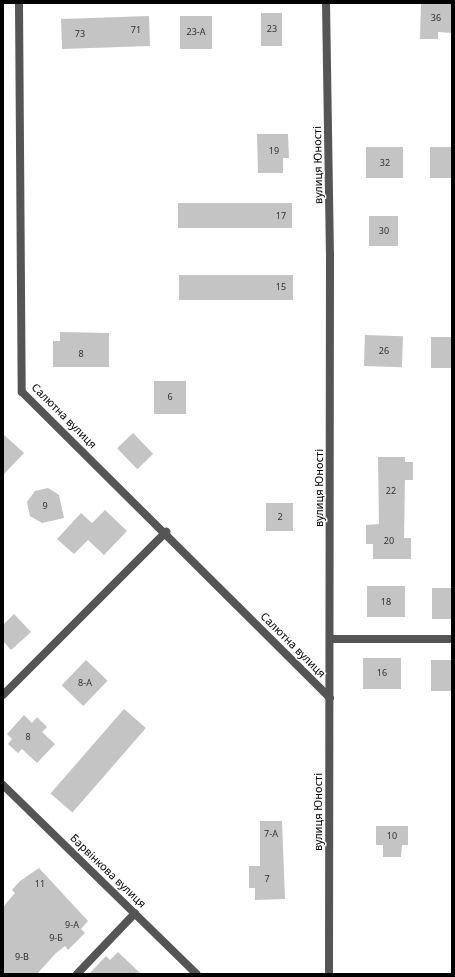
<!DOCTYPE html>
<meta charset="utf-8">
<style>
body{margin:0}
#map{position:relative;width:455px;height:977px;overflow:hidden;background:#fff;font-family:"Noto Sans",sans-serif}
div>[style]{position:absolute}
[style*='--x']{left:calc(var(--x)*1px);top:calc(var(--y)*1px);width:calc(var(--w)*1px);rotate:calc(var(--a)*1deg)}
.building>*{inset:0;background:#c4c4c4;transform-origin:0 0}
.service>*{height:8px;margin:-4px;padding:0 4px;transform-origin:4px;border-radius:4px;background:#555}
.minor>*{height:8px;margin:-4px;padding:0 4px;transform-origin:4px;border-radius:4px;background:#555}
span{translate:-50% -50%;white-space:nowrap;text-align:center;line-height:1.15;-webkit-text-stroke:3px #fff;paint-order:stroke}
.number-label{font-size:9px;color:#313131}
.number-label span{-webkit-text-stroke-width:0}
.street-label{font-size:11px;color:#000}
.frame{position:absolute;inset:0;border:4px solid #000;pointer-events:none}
</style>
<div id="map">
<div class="building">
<i style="clip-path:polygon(421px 3px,452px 3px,452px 33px,438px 32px,438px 39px,420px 39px)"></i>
<i style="left:261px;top:13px;width:21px;height:33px"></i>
<i style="left:149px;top:16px;width:30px;height:88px;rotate:88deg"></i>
<i style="left:180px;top:16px;width:32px;height:33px"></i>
<i style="clip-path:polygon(257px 134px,288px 134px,289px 158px,283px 158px,283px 173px,258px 173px)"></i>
<i style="left:366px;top:147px;width:37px;height:31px"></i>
<i style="left:430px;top:147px;width:22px;height:31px"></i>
<i style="left:292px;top:203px;width:25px;height:114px;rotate:90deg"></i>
<i style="left:369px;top:216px;width:29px;height:30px"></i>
<i style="left:293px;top:275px;width:25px;height:114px;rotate:90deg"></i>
<i style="clip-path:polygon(60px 332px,109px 333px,109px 367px,53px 367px,53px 341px,60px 341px)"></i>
<i style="left:365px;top:335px;width:38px;height:31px;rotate:2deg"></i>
<i style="left:431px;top:337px;width:21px;height:31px"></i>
<i style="left:154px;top:381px;width:32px;height:33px"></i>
<i style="left:133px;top:433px;width:29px;height:22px;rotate:46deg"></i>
<i style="clip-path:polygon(3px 434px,24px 453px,3px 475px)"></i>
<i style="clip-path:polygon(378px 457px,405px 457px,405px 462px,413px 462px,413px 480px,405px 480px,404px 538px,411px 538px,411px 559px,373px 559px,373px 544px,366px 544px,366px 525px,379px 524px)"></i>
<i style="clip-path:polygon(48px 488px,59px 495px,64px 518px,42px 523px,30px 516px,27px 502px,35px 491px)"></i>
<i style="left:266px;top:503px;width:27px;height:28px"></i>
<i style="clip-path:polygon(105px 510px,127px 531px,104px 555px,88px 540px,74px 554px,57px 539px,81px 513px,92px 523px)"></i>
<i style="left:367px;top:586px;width:38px;height:31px"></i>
<i style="left:432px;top:588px;width:20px;height:31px"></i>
<i style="clip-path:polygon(14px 614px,31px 632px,11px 650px,3px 641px,3px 625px)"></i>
<i style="left:363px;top:658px;width:38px;height:31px"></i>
<i style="left:86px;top:660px;width:30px;height:35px;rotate:44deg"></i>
<i style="left:431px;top:660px;width:21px;height:31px"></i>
<i style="left:124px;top:709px;width:29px;height:112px;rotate:41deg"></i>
<i style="clip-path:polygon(24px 715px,32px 723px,37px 717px,47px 727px,42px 732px,55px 744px,37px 763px,22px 749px,18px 753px,8px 744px,12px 739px,7px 734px)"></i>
<i style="clip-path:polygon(260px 821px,282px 821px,285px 899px,255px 900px,255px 888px,249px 888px,249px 866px,260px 866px)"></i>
<i style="clip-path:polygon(376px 826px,408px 826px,408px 845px,402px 845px,401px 857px,383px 857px,383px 845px,376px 845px)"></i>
<i style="clip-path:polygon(39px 868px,88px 921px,81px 929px,85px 933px,68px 950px,65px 946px,56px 953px,37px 974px,3px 974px,3px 907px,15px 893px,12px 890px,20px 881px)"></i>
<i style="clip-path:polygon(118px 952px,141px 974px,89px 974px,106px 956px,110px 960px)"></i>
</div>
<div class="service">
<i style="--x:330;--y:639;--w:122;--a:0"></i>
<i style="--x:77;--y:974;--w:84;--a:-46.4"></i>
</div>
<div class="minor">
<i style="--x:19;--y:3;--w:389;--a:89.6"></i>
<i style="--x:22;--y:392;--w:434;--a:44.8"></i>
<i style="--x:326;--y:3;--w:251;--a:89.1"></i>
<i style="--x:330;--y:254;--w:720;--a:90.08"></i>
<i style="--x:3;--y:695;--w:231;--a:-45"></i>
<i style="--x:3;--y:785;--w:271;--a:44.3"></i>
</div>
<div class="number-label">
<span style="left:436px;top:18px">36</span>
<span style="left:272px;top:29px">23</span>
<span style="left:136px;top:30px">71</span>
<span style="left:196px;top:32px">23-А</span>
<span style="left:80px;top:34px">73</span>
<span style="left:274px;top:151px">19</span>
<span style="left:385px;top:163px">32</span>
<span style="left:281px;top:216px">17</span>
<span style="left:384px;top:231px">30</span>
<span style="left:281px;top:287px">15</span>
<span style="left:384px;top:351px">26</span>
<span style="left:81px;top:354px">8</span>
<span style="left:170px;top:397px">6</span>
<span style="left:391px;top:491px">22</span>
<span style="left:45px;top:506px">9</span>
<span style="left:280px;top:517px">2</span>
<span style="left:389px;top:541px">20</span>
<span style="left:386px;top:602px">18</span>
<span style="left:382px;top:673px">16</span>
<span style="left:85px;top:683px">8-А</span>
<span style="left:28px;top:737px">8</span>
<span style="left:271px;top:834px">7-А</span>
<span style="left:392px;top:836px">10</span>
<span style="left:267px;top:879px">7</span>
<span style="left:40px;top:884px">11</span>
<span style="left:72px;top:925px">9-А</span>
<span style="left:56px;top:938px">9-Б</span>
<span style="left:22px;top:957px">9-В</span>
</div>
<div class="street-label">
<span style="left:318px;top:165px;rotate:-91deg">вулиця Юності</span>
<span style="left:64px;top:416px;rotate:45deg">Салютна вулиця</span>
<span style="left:319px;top:488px;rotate:-90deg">вулиця Юності</span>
<span style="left:293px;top:645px;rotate:45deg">Салютна вулиця</span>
<span style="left:318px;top:812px;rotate:-90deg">вулиця Юності</span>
<span style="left:108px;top:871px;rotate:44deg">Барвінкова вулиця</span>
</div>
<div class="frame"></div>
</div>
